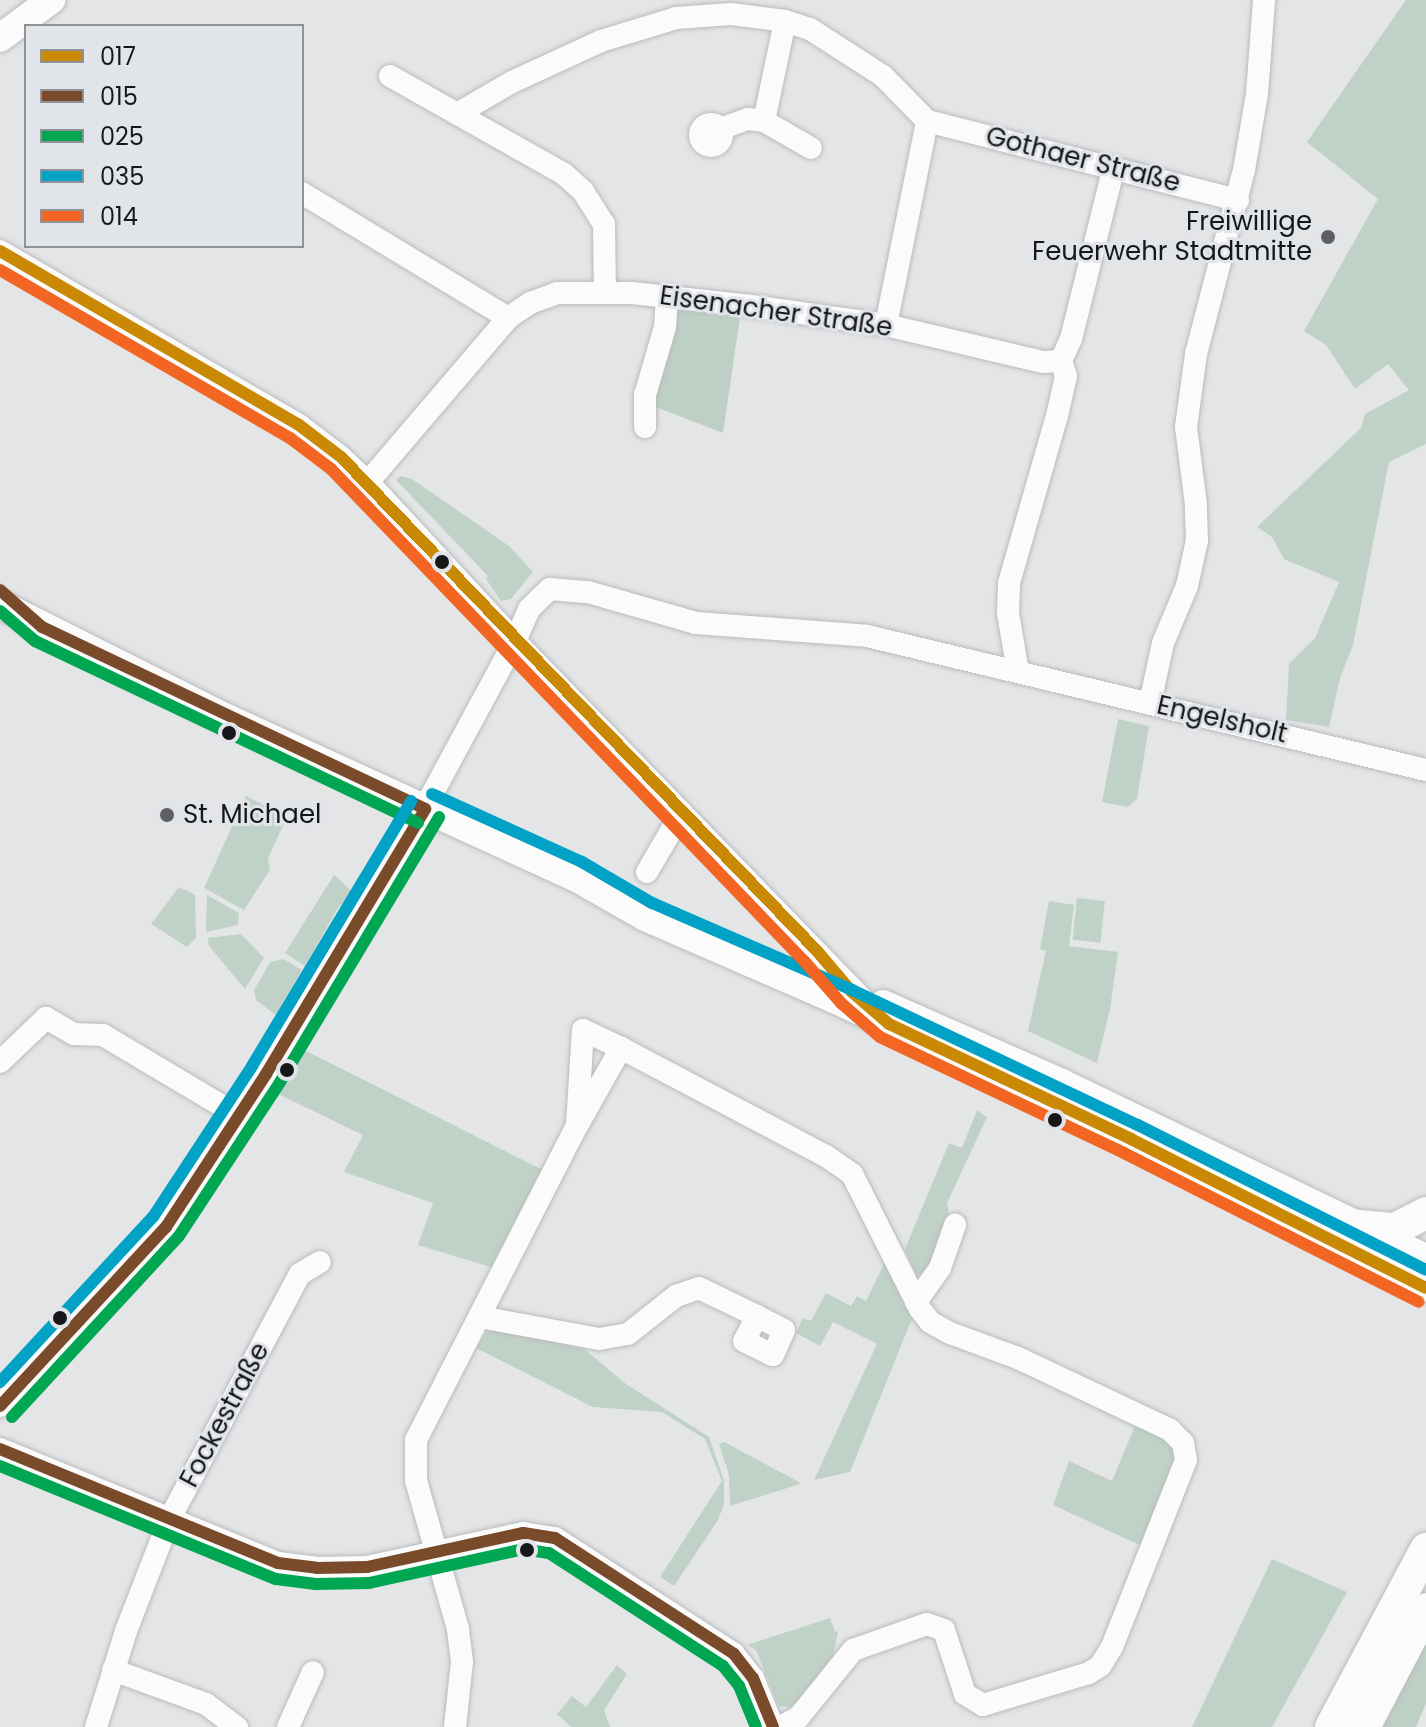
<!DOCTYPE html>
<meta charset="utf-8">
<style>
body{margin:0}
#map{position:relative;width:1426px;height:1727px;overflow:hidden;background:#e3e5e7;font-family:Poppins,sans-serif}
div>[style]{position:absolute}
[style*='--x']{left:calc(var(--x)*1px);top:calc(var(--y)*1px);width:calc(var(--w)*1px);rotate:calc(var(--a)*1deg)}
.green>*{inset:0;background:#c0d2c7;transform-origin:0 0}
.forest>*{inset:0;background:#bed0c5}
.roads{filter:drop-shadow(0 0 2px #babbbd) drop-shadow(0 0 2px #babbbd)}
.minor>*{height:22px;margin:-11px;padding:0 11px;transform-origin:11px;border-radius:11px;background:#fbfbfb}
.minor>.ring{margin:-11px;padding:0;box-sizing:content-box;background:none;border:22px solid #fbfbfb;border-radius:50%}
.major>*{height:28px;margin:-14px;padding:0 14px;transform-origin:14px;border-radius:14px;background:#fbfbfb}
.highway>*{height:32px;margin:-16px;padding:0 16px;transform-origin:16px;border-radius:16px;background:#fbfbfb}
.bus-1>*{height:12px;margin:-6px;padding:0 6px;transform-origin:6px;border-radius:6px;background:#ca8905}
.bus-2>*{height:12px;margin:-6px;padding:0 6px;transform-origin:6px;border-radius:6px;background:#7a4b2a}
.bus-3>*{height:12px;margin:-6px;padding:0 6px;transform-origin:6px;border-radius:6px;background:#00a651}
.bus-4>*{height:12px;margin:-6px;padding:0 6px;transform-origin:6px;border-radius:6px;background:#01a2c5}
.bus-5>*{height:12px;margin:-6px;padding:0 6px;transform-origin:6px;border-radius:6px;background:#f26522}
.dots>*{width:22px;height:22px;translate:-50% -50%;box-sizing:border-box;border:4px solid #e1e4e9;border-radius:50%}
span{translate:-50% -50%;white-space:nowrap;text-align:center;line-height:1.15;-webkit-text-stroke:6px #e1e4e9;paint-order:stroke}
.street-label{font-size:26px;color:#161719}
.poi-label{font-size:26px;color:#161719}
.right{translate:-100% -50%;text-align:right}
.left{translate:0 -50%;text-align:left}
.legend{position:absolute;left:24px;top:24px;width:280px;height:224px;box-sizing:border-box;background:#e1e4e9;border:2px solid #909296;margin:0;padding:10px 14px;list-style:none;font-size:24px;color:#161719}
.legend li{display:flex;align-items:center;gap:16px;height:40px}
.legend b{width:40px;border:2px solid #909296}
</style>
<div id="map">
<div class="green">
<i style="clip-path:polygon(1406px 0,1426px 0,1426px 444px,1389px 462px,1353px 645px,1340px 678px,1329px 727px,1286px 720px,1289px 664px,1315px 638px,1339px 582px,1284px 559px,1272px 537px,1257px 527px,1361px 428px,1365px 414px,1409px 390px,1388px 364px,1355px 389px,1326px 345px,1304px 331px,1378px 199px,1307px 142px)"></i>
<i style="clip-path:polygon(400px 476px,412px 479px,509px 546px,533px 572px,511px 599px,501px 601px,486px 579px,488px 576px,396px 480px)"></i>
<i style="clip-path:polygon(1118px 719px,1149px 726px,1137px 799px,1127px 807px,1102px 802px)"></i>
<i style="clip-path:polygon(246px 796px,287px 817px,268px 858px,270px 870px,244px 910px,204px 888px)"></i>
<i style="clip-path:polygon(334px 875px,353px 892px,338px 908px,305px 966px,285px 953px)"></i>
<i style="clip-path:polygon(179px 887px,195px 895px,196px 938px,187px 947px,151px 924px)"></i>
<i style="clip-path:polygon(207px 895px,239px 913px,238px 925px,206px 932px)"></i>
<i style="left:1077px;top:898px;width:28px;height:42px;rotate:6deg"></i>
<i style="clip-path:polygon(1049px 901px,1074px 905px,1069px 946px,1118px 952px,1110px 1009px,1097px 1063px,1028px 1031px,1046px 951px,1040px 949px)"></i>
<i style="clip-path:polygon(241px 934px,264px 958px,245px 989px,209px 946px,208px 938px)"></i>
<i style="clip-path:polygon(283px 959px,302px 970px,280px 1007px,285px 1011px,281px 1019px,256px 1000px,254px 990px,270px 962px)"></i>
<i style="clip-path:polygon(302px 1049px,545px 1171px,494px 1268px,418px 1245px,433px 1203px,344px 1172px,363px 1135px,274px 1092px)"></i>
<i style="clip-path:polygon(977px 1110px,987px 1117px,947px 1203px,951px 1225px,929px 1272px,916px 1275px,905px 1249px,949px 1143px,962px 1148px)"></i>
<i style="clip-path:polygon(886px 1260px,913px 1316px,850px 1472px,814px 1480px,877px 1344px,833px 1322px,820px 1346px,796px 1333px,803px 1318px,811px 1321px,826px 1293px,851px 1306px,857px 1296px,866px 1301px)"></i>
<i style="clip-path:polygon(502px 1330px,584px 1349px,626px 1384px,709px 1437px,724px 1480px,724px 1504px,718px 1520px,674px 1586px,660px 1577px,722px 1481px,705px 1439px,662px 1412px,593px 1407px,476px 1348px,487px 1332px)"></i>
<i style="clip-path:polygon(1137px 1421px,1180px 1449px,1146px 1548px,1053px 1505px,1069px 1461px,1112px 1481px)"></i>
<i style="clip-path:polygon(724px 1442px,799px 1482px,800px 1484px,730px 1506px,729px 1475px,719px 1444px)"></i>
<i style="clip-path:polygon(1272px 1559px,1347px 1592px,1272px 1727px,1192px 1727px)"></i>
<i style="clip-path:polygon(830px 1618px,835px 1632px,838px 1631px,833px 1657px,801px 1700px,790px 1707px,779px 1706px,756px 1650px,747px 1645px)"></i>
<i style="clip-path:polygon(617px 1665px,627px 1674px,604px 1710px,610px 1727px,571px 1727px,557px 1714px,572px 1696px,586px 1707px)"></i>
</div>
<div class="forest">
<i style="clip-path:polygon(677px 308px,740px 317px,723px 433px,656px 407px,650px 397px)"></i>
<i style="clip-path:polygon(1426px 1640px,1426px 1703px,1416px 1727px,1379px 1727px)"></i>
</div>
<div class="roads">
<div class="minor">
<i style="--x:390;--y:76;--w:200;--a:29.4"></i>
<i style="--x:564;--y:174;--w:25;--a:42"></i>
<i style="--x:583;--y:191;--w:39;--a:58"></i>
<i style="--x:604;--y:224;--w:68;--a:89.2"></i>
<i style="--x:457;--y:114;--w:64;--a:-30.2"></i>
<i style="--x:512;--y:82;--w:98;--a:-24.7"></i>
<i style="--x:601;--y:41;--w:78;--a:-17"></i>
<i style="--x:676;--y:18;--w:55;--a:-4.2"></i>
<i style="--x:731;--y:14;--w:54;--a:7.4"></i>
<i style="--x:785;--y:21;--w:26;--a:18"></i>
<i style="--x:810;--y:29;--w:87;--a:32.8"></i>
<i style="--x:883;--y:76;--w:63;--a:45.6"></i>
<i style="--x:764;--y:121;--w:54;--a:29.9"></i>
<i class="ring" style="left:700px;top:124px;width:0;height:0"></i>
<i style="--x:720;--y:129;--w:30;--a:-20"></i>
<i style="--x:748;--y:119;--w:16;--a:7"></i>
<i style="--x:764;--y:121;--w:102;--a:-78.1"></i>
<i style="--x:302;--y:193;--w:241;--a:31.2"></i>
<i style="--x:0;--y:251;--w:346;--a:30.2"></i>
<i style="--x:299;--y:425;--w:53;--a:37.3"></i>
<i style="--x:341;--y:457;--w:37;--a:43"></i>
<i style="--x:368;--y:482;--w:217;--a:47.2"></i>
<i style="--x:515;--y:641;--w:514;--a:45.87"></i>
<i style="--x:886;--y:325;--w:208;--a:-78.6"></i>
<i style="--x:927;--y:121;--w:321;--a:14.3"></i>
<i style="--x:645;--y:427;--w:32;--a:-90"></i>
<i style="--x:645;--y:395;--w:71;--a:-73.6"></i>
<i style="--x:665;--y:327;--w:31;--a:-86"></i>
<i style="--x:368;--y:482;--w:216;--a:-49.5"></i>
<i style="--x:508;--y:318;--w:27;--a:-34"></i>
<i style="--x:530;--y:303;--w:29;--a:-20"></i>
<i style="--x:557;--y:293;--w:75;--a:0"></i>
<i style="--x:632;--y:293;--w:120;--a:6.2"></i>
<i style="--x:751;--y:306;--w:136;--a:8"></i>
<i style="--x:886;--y:325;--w:161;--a:13.3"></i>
<i style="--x:1043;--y:362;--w:18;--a:-3"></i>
<i style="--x:1061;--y:361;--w:24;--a:-66"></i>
<i style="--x:1071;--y:339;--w:177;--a:-76"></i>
<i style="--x:1018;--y:672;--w:60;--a:-99.6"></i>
<i style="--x:1008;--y:613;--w:30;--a:-88"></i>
<i style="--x:1009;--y:583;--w:174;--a:-74"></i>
<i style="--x:1057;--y:416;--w:41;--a:-77.3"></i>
<i style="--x:1066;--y:376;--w:16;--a:-108"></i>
<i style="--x:1150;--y:703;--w:61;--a:-77.8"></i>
<i style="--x:1163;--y:643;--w:62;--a:-67.2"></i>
<i style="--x:1187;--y:586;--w:47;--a:-77.7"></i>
<i style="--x:1197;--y:540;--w:35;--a:-92"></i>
<i style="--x:1196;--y:505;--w:79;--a:-97.3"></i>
<i style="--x:1186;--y:427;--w:74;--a:-82.2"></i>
<i style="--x:1196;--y:354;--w:190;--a:-75.4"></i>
<i style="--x:1244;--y:170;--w:77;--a:-80.3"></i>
<i style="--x:1257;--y:94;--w:94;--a:-85.7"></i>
<i style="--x:647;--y:872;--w:69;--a:-59.7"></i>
<i style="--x:621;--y:1048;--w:232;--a:27.8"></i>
<i style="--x:826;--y:1156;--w:32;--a:35"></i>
<i style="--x:852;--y:1174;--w:151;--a:63.3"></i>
<i style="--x:920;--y:1309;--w:16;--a:52"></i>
<i style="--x:930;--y:1322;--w:23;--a:29"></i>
<i style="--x:950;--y:1333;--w:72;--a:20.2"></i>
<i style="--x:1018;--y:1358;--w:168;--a:25.3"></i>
<i style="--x:1170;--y:1430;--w:18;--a:45"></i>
<i style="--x:1183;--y:1443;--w:17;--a:80"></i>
<i style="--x:1186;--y:1460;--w:201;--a:111.6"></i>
<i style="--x:1112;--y:1647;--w:22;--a:122"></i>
<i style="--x:1100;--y:1666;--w:13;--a:148"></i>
<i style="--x:1089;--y:1673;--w:111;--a:163.2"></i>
<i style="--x:983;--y:1705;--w:21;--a:-149"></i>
<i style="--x:965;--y:1694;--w:67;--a:-108.2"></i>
<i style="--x:944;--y:1630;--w:18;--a:-161"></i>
<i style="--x:927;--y:1624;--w:78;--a:160.6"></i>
<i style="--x:853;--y:1650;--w:86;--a:128.9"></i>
<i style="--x:799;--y:1717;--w:21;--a:152"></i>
<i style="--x:0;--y:1062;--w:64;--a:-43.7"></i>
<i style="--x:46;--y:1018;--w:32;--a:30"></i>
<i style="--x:74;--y:1034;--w:29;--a:2"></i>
<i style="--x:103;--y:1035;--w:158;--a:30.8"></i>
<i style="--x:916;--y:1302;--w:42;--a:-54.8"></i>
<i style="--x:940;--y:1268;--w:46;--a:-70.8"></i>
<i style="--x:480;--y:1317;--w:121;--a:10.5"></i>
<i style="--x:599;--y:1339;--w:29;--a:-10"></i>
<i style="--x:628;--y:1334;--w:61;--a:-38.4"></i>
<i style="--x:676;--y:1296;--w:24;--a:-19"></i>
<i style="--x:699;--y:1288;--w:64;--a:25.8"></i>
<i style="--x:757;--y:1316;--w:28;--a:117"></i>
<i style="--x:744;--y:1341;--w:32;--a:26"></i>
<i style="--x:773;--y:1355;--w:27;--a:-66"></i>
<i style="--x:784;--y:1330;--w:30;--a:-153"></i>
<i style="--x:0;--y:1406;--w:244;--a:-47.2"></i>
<i style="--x:166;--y:1227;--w:183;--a:-56.8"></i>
<i style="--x:266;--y:1074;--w:294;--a:-59.1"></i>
<i style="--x:417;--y:822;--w:206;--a:-61.6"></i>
<i style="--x:515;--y:641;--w:35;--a:-66"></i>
<i style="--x:529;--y:609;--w:29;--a:-44"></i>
<i style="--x:550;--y:589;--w:38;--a:5"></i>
<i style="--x:588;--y:592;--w:112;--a:16"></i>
<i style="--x:696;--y:623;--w:171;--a:4.3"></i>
<i style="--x:867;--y:636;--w:575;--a:13.48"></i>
<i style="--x:0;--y:1449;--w:300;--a:22.3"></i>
<i style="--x:278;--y:1563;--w:39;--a:7"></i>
<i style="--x:317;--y:1568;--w:50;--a:-1.1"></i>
<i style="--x:367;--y:1567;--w:160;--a:-12.3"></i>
<i style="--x:523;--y:1533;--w:32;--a:9"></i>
<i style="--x:555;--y:1538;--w:213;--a:32.9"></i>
<i style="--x:734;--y:1654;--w:31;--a:52"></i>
<i style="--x:753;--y:1678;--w:53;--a:67.8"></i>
<i style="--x:113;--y:1670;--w:99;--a:20.1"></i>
<i style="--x:206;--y:1704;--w:39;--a:37"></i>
<i style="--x:96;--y:1727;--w:101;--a:-72.6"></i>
<i style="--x:126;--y:1631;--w:119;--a:-68.8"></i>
<i style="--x:169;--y:1520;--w:279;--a:-62"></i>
<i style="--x:300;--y:1274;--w:23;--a:-31"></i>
<i style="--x:288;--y:1727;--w:60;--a:-65.6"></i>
<i style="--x:455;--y:1727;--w:65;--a:-83.9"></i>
<i style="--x:462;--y:1662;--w:33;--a:-97"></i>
<i style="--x:458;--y:1629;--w:154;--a:-105.8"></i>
<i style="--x:416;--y:1481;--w:41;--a:-90"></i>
<i style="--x:416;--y:1440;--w:353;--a:-62.9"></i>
<i style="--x:577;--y:1126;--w:90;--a:-60.6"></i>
<i style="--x:621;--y:1048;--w:42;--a:-154.7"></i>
<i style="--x:583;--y:1030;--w:96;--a:93.6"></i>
</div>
<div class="major">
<i style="--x:0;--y:38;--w:64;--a:-36.7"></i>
<i style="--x:0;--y:604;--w:254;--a:26.7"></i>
<i style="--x:227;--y:718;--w:383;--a:24.6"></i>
<i style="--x:575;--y:877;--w:81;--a:29.7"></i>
<i style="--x:645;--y:917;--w:218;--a:23.5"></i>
<i style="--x:845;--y:1004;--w:316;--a:25.3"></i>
<i style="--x:1131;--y:1139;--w:330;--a:26.8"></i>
<i style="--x:883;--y:1004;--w:196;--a:23.8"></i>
<i style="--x:1062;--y:1083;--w:404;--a:25.7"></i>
</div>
<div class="highway">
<i style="--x:1359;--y:1226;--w:36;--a:5"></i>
<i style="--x:1395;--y:1229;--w:35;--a:-27"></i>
<i style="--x:1331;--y:1727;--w:202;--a:-61.9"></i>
<i style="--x:1364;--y:1727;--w:133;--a:-62.3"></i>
</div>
</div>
<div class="bus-1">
<i style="--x:0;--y:251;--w:346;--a:30.2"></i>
<i style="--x:299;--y:425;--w:53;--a:37.3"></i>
<i style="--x:341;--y:457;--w:686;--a:46.06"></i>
<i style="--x:817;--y:951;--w:54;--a:49.5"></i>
<i style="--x:852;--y:992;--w:49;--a:40.9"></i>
<i style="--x:889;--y:1024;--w:268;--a:25.4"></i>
<i style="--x:1131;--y:1139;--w:330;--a:26.8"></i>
</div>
<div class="bus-2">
<i style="--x:0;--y:590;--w:56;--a:41.4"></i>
<i style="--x:42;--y:627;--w:424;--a:25.4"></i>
<i style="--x:0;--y:1406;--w:244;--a:-47.2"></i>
<i style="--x:166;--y:1227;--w:183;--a:-56.8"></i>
<i style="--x:266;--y:1074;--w:309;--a:-59"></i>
<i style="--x:0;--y:1449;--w:300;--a:22.3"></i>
<i style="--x:278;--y:1563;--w:39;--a:7"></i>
<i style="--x:317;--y:1568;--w:50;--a:-1.1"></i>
<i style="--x:367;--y:1567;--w:160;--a:-12.3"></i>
<i style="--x:523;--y:1533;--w:32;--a:9"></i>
<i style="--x:555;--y:1538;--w:213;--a:32.9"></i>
<i style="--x:734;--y:1654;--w:31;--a:52"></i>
<i style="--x:753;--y:1678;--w:53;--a:67.8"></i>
</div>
<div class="bus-3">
<i style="--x:0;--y:611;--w:46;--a:40.6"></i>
<i style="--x:35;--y:641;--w:424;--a:25.4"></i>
<i style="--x:12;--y:1417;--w:246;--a:-47.3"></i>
<i style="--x:179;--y:1236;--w:184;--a:-56.7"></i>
<i style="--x:280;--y:1082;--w:309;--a:-59"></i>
<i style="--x:0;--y:1466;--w:298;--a:22.3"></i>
<i style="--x:276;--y:1579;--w:40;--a:7.1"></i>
<i style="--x:316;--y:1584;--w:53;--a:-1.1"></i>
<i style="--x:369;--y:1583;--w:158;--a:-12.4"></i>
<i style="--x:523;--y:1549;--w:26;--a:9"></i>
<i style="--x:549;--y:1553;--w:207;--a:33"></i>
<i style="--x:723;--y:1666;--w:26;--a:51"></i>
<i style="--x:739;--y:1686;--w:44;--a:67.5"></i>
</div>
<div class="bus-4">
<i style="--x:432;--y:794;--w:165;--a:24.4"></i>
<i style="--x:582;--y:862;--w:81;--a:30.4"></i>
<i style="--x:652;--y:903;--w:218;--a:23.5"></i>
<i style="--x:852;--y:990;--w:316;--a:25.3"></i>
<i style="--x:1138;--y:1125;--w:322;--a:26.7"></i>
<i style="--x:0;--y:1382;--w:225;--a:-47.2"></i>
<i style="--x:153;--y:1217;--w:181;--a:-56.7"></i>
<i style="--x:252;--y:1066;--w:309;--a:-59"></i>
</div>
<div class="bus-5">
<i style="--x:0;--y:270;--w:335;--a:30.1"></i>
<i style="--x:290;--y:438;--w:51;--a:37.1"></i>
<i style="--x:331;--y:469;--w:684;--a:46.13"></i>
<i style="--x:805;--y:962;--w:55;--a:48.7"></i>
<i style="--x:841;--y:1003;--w:52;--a:41.1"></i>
<i style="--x:880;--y:1037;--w:270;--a:25.4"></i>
<i style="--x:1124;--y:1153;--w:330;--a:26.8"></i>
</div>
<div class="dots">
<i style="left:1328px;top:237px;background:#5e5f61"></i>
<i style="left:442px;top:562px;background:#161719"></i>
<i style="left:229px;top:733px;background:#161719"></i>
<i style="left:167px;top:815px;background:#5e5f61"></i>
<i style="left:287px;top:1070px;background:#161719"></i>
<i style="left:1055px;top:1120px;background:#161719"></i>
<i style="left:60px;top:1318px;background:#161719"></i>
<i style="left:527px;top:1550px;background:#161719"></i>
</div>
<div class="street-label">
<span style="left:1083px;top:160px;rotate:14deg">Gothaer Straße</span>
<span style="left:776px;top:312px;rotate:8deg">Eisenacher Straße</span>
<span style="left:1222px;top:720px;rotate:13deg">Engelsholt</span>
<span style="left:225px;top:1415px;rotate:-62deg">Fockestraße</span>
</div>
<div class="poi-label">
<span class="right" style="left:1312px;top:237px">Freiwillige<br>Feuerwehr Stadtmitte</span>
<span class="left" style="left:183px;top:815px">St. Michael</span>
</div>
<ul class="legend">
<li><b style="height:10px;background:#ca8905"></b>017</li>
<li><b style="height:10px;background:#7a4b2a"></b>015</li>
<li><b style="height:10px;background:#00a651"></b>025</li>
<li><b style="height:10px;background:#01a2c5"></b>035</li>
<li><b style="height:10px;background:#f26522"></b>014</li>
</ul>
</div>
